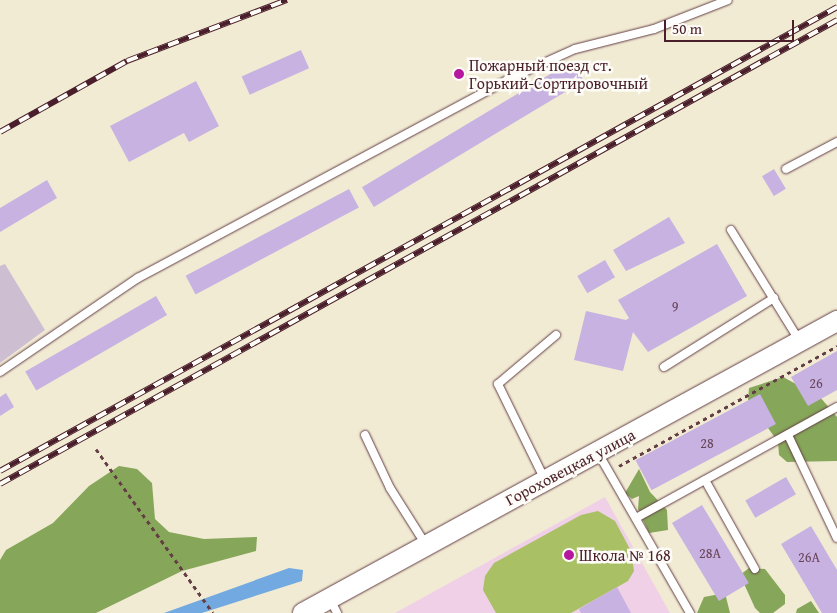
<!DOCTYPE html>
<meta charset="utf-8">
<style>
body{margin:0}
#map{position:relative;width:837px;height:613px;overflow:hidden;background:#f2ebd4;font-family:"Gentium Book Plus",serif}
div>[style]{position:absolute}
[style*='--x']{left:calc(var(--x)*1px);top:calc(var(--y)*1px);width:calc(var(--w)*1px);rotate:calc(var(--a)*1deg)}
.built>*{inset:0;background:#efd0e6}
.industrial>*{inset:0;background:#cdbed2}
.green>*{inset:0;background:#a9c065}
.forest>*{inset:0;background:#86a65a}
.water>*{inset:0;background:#73a9e1}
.building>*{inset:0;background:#c7b2e1;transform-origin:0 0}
.path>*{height:3px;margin-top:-1.5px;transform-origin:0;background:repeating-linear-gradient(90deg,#633e44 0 4px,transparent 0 8px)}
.roads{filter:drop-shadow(0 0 1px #633e44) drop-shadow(0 0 1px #633e44)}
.lane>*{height:8px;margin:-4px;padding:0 4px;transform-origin:4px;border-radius:4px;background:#fff}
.secondary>*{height:20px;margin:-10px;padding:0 10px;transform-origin:10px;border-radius:10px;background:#fff}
.rail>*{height:5.5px;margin-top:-2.75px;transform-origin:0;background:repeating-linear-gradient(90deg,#fdfcf7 0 11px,#4a1f2b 0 22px);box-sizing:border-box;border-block:1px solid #4a1f2b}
.dots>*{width:14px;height:14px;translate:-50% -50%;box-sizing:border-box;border:2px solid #fdfcf7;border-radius:50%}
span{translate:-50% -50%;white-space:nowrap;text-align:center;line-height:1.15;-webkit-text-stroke:5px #fdfcf7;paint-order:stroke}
.number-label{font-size:14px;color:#694458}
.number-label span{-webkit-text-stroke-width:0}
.poi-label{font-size:16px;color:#4a1f2b}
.left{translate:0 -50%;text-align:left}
.street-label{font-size:16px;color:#4a1f2b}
.scale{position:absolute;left:664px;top:20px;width:130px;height:22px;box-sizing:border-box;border:2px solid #4a1f2b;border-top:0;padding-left:6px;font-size:15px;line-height:18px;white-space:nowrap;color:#4a1f2b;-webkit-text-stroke:4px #fdfcf7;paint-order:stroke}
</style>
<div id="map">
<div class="built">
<i style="clip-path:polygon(605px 497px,670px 613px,395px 613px)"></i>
</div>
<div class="industrial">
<i style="clip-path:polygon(5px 264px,45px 330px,0 363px,0 266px)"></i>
</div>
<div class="green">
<i style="clip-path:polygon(598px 511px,615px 521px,631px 551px,634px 571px,628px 581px,571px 613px,496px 613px,483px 590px,485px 576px,494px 563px,581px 515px)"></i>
</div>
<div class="forest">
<i style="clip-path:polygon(783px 377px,820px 397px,837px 417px,837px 461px,787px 462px,779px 455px,778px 442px,748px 400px,749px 388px)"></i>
<i style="clip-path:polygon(119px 466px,137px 469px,152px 483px,155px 519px,169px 532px,204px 539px,257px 537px,256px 551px,182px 571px,96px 613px,0 613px,0 560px,6px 550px,53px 523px,89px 486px)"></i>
<i style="clip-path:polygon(639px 469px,650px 492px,667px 510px,668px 530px,649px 533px,638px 509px,639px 496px,632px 499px,625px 493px)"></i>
<i style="clip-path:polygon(749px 568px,765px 569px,785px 595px,785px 604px,773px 613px,760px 613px,755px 608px,740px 575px)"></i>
<i style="clip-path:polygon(725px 593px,730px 613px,697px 613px,704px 597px)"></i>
<i style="clip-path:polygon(811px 601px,819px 613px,796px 613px,797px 609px)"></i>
</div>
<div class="water">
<i style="clip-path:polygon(289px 568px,303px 570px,302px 581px,202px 613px,164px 613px)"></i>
</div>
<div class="building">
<i style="left:301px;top:50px;width:20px;height:65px;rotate:66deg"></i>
<i style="left:572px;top:61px;width:23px;height:245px;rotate:59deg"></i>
<i style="clip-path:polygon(196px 81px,219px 126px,189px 142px,184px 133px,129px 162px,110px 126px)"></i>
<i style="left:774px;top:169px;width:23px;height:14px;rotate:59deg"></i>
<i style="clip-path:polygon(47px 180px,57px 198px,0 232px,0 208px)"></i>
<i style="left:349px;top:189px;width:21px;height:185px;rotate:62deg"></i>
<i style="clip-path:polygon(669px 217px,685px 243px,626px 271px,613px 250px)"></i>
<i style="clip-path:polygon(717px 244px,747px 296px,648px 352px,633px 332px,623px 371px,574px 360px,586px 311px,626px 320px,629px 318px,618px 300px)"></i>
<i style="left:605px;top:260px;width:20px;height:32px;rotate:60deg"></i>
<i style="left:156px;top:296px;width:22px;height:151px;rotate:60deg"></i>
<i style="clip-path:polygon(837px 351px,837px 390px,808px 406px,791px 377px)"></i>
<i style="clip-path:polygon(6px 393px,14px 407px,0 416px,0 397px)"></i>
<i style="left:760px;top:394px;width:34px;height:141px;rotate:62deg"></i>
<i style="left:786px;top:477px;width:20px;height:47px;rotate:60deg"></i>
<i style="left:702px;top:505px;width:91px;height:35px;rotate:59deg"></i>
<i style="clip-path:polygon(811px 526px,837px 570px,837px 613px,822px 613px,781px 544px)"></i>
<i style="clip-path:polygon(617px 587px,631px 613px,581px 613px,579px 609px)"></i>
</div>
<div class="path">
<i style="--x:96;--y:449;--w:201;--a:54.5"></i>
<i style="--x:619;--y:466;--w:249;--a:-28.8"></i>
</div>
<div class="roads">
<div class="lane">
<i style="--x:786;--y:169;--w:58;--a:-27.9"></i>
<i style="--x:731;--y:230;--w:129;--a:58.3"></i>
<i style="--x:664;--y:367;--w:130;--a:-32.1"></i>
<i style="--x:0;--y:372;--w:167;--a:-34.3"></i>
<i style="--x:138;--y:278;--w:428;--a:-28.2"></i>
<i style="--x:515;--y:76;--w:66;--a:-24.2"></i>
<i style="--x:575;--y:49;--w:81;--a:-14.2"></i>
<i style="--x:654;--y:29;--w:79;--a:-21.4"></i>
<i style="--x:365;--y:435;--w:59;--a:64.7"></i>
<i style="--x:390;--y:488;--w:67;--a:57.7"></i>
<i style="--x:788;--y:435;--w:114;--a:64.6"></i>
<i style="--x:598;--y:453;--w:185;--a:60.1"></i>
<i style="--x:545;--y:480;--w:107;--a:-116.1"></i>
<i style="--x:498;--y:384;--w:76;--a:-40.2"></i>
<i style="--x:705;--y:480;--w:102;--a:60.7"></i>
<i style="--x:636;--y:518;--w:230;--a:-28.9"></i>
<i style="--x:330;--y:599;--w:16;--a:63"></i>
</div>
<div class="secondary">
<i style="--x:303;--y:613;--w:609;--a:-28.67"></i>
</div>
</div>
<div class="rail">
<i style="--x:0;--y:132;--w:145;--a:-29.2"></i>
<i style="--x:127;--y:61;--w:171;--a:-20.9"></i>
<i style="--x:0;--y:471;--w:957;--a:-29"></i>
<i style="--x:0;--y:484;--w:957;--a:-29"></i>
</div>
<div class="dots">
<i style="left:459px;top:74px;background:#b5179e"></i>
<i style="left:569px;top:555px;background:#b5179e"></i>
</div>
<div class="number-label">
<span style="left:675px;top:306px">9</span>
<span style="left:816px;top:383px">26</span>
<span style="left:707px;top:443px">28</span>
<span style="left:710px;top:553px">28А</span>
<span style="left:809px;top:557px">26А</span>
</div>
<div class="poi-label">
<span class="left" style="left:469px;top:74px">Пожарный поезд ст.<br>Горький-Сортировочный</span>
<span class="left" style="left:579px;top:555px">Школа № 168</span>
</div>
<div class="street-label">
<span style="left:570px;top:467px;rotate:-28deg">Гороховецкая улица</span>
</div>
<div class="scale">50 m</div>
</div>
